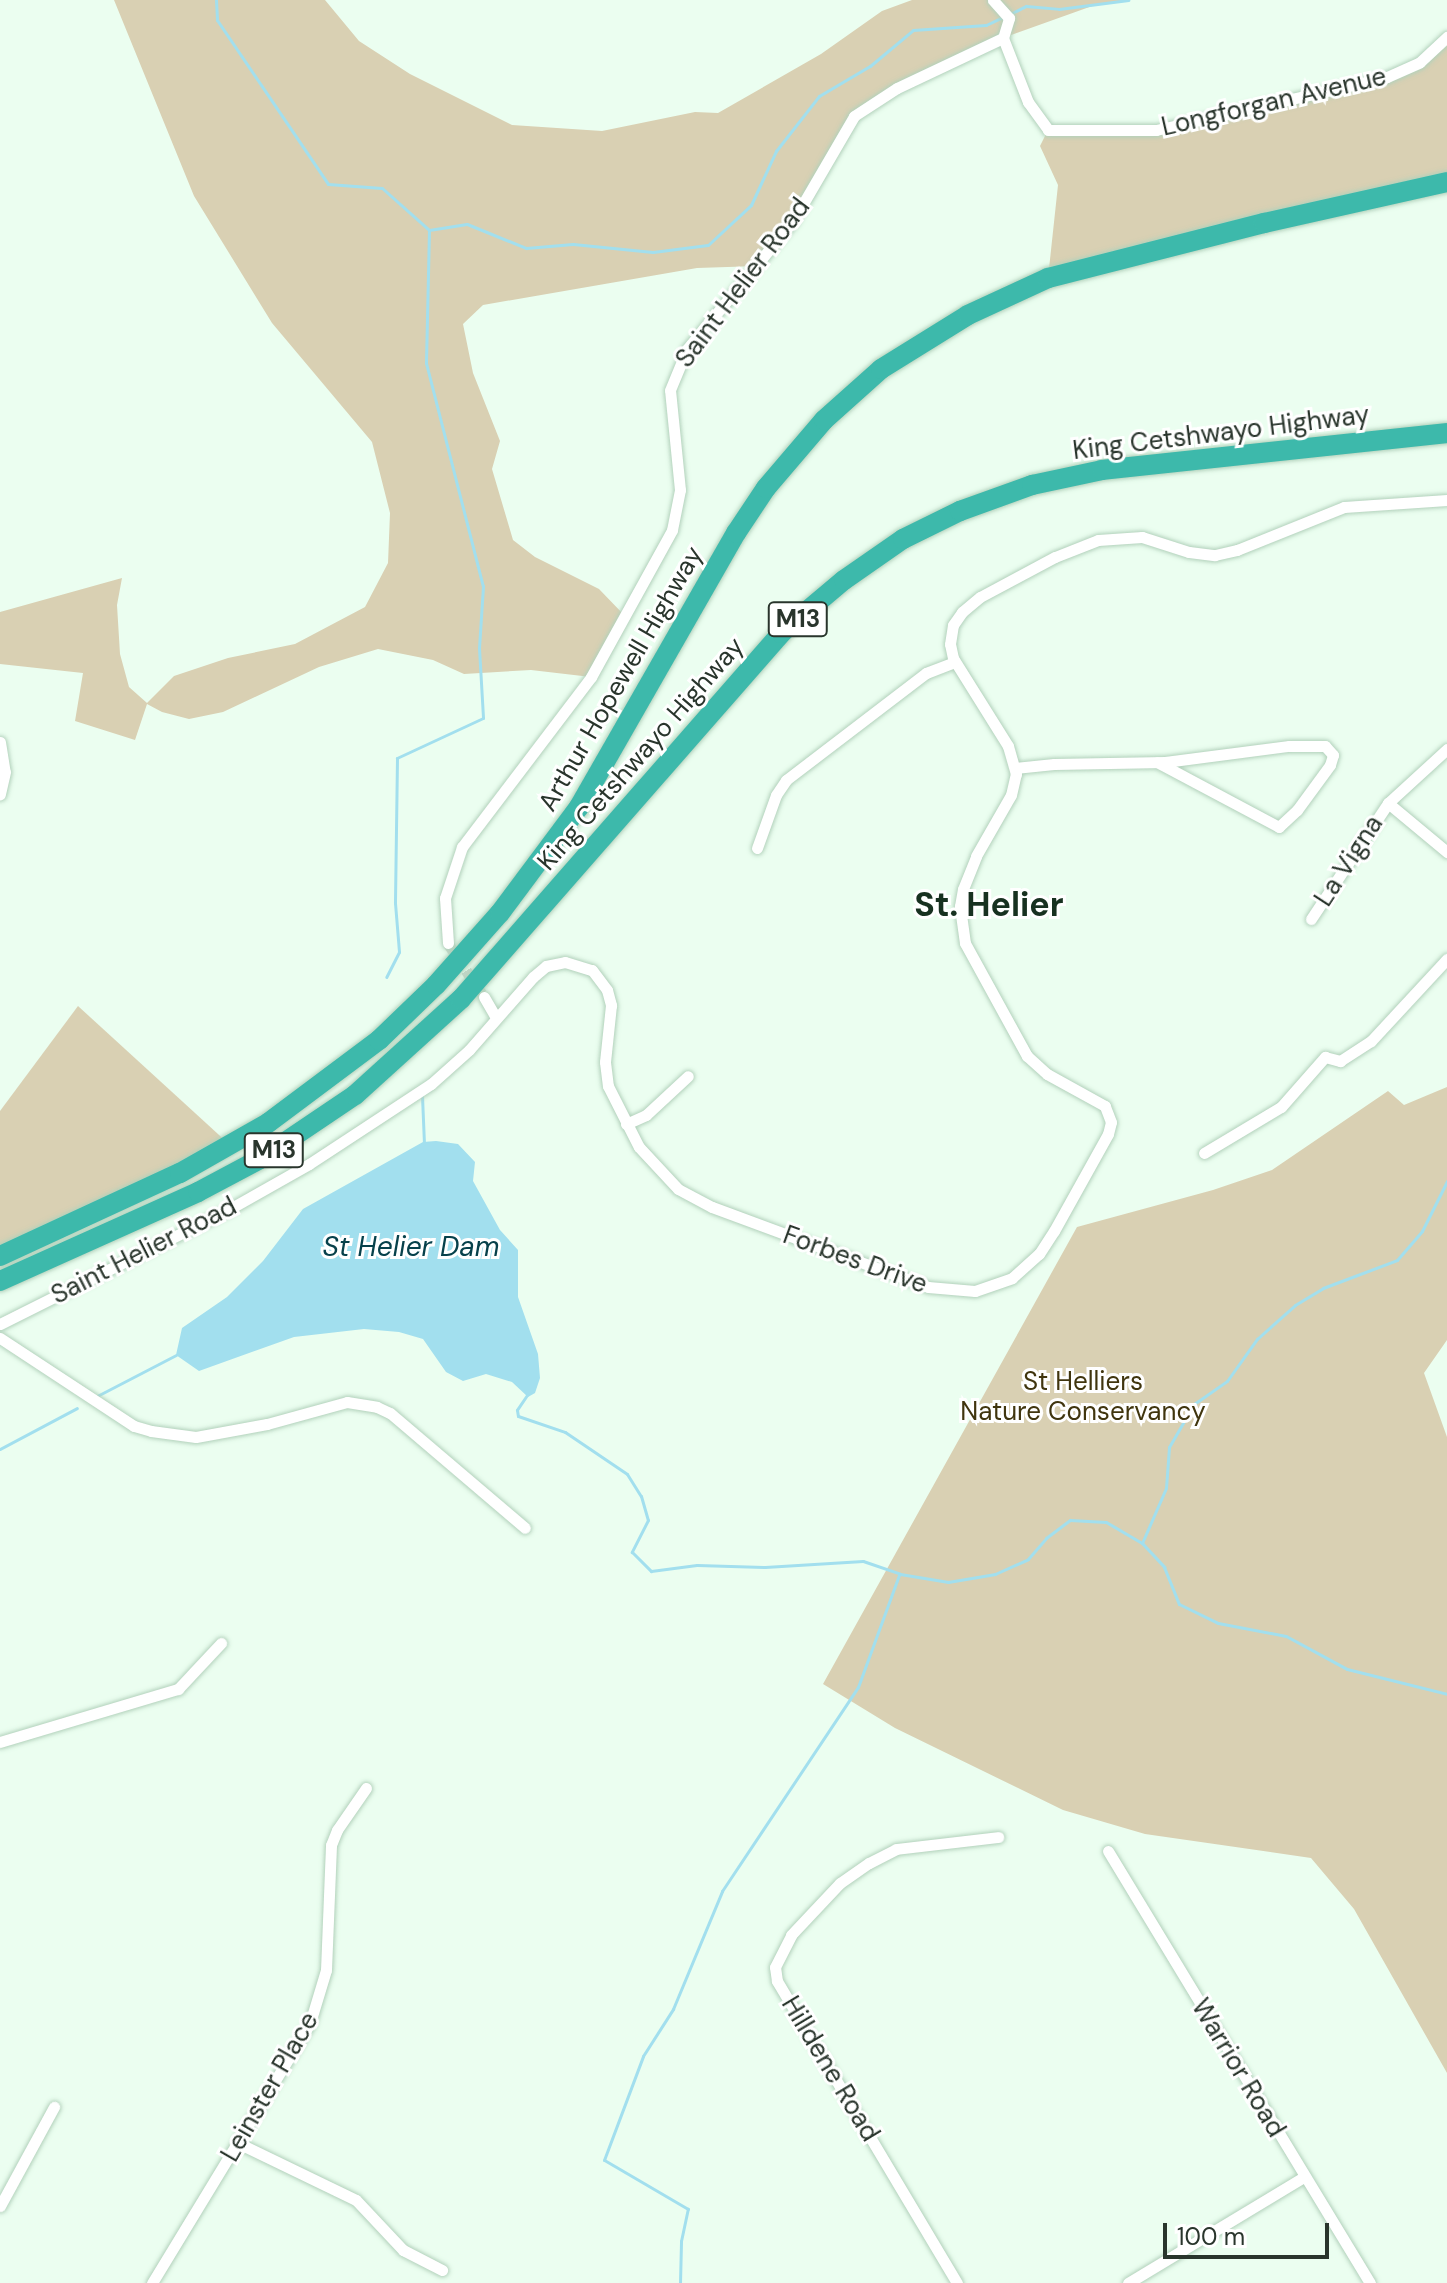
<!DOCTYPE html>
<style>
body{margin:0}
#map{position:relative;width:1447px;height:2283px;overflow:hidden;background:#ebfef0;font-family:"DM Sans",sans-serif}
div>[style]{position:absolute}
[style*='--x']{left:calc(var(--x)*1px);top:calc(var(--y)*1px);width:calc(var(--w)*1px);rotate:calc(var(--a)*1deg)}
.green>*{inset:0;background:#d9d0b3}
.water>*{inset:0;background:#a2dfee}
.stream>*{height:3px;margin:-1.5px;padding:0 1.5px;transform-origin:1.5px;border-radius:1.5px;background:#a2dfee}
.minor-tunnel>*{height:11px;margin-top:-5.5px;transform-origin:0;background:repeating-linear-gradient(90deg,#c4d6c9 0 11px,transparent 0 16.5px)}
.roads{filter:drop-shadow(0 0 2px #b2d1bb) drop-shadow(0 0 2px #b2d1bb)}
.minor>*{height:11px;margin:-5.5px;padding:0 5.5px;transform-origin:5.5px;border-radius:5.5px;background:#fff}
.motorway>*{height:20px;margin:-10px;padding:0 10px;transform-origin:10px;border-radius:10px;background:#3db9ab}
span{translate:-50% -50%;white-space:nowrap;text-align:center;line-height:1.15;-webkit-text-stroke:6px #fff;paint-order:stroke}
.shield-label span{padding:2px 6px;background:#fff;border:2px solid;border-radius:6px;-webkit-text-stroke-width:0}
.shield-label{font-size:24px;color:#29352c;font-weight:700}
.street-label{font-size:26px;color:#29352c}
.park-label{font-size:26px;color:#40350e}
.water-label{font-size:28px;color:#07414b;font-style:italic}
.district-label{font-size:34px;color:#173120;font-weight:700}
.scale{position:absolute;left:1163px;top:2223px;width:166px;height:36px;box-sizing:border-box;border:4px solid #29352c;border-top:0;padding-left:10px;font-size:24px;line-height:28px;white-space:nowrap;color:#29352c;-webkit-text-stroke:6px #fff;paint-order:stroke}
</style>
<div id="map">
<div class="green">
<i style="clip-path:polygon(114px 0,325px 0,359px 41px,410px 74px,512px 125px,602px 131px,695px 112px,718px 113px,821px 54px,882px 11px,912px 0,1128px 0,1095px 5px,1003px 38px,863px 107px,810px 196px,758px 266px,697px 268px,483px 305px,463px 324px,473px 373px,500px 441px,492px 469px,513px 540px,535px 557px,599px 589px,626px 617px,591px 677px,531px 670px,464px 674px,433px 660px,378px 649px,319px 667px,223px 712px,189px 719px,162px 712px,147px 704px,135px 740px,75px 721px,83px 673px,0 664px,0 612px,122px 578px,117px 605px,120px 654px,129px 687px,147px 703px,174px 676px,228px 658px,295px 644px,365px 607px,388px 563px,390px 513px,372px 442px,272px 323px,194px 196px)"></i>
<i style="clip-path:polygon(1447px 37px,1447px 182px,1048px 278px,1058px 185px,1040px 146px,1048px 130px,1145px 130px,1410px 68px)"></i>
<i style="clip-path:polygon(78px 1006px,230px 1145px,0 1256px,0 1111px)"></i>
<i style="clip-path:polygon(1447px 1087px,1447px 1340px,1424px 1373px,1447px 1437px,1447px 2073px,1354px 1909px,1311px 1858px,1145px 1834px,1063px 1810px,895px 1728px,823px 1684px,1077px 1227px,1213px 1190px,1272px 1170px,1388px 1091px,1404px 1105px)"></i>
</div>
<div class="water">
<i style="clip-path:polygon(436px 1141px,458px 1144px,475px 1162px,473px 1181px,500px 1230px,518px 1250px,518px 1297px,538px 1354px,540px 1378px,535px 1393px,528px 1397px,512px 1382px,486px 1374px,463px 1381px,446px 1372px,423px 1339px,399px 1332px,364px 1329px,294px 1337px,199px 1371px,176px 1355px,182px 1328px,227px 1297px,263px 1261px,303px 1209px,423px 1142px)"></i>
</div>
<div class="stream">
<i style="--x:216;--y:0;--w:20;--a:87"></i>
<i style="--x:217;--y:20;--w:198;--a:55.9"></i>
<i style="--x:328;--y:184;--w:54;--a:4.2"></i>
<i style="--x:382;--y:188;--w:63;--a:41.8"></i>
<i style="--x:429;--y:230;--w:133;--a:91.3"></i>
<i style="--x:426;--y:363;--w:230;--a:75.7"></i>
<i style="--x:483;--y:586;--w:62;--a:93.7"></i>
<i style="--x:479;--y:648;--w:70;--a:86.7"></i>
<i style="--x:483;--y:718;--w:95;--a:155.1"></i>
<i style="--x:397;--y:758;--w:145;--a:90.8"></i>
<i style="--x:395;--y:903;--w:49;--a:85.3"></i>
<i style="--x:399;--y:952;--w:28;--a:117"></i>
<i style="--x:1010;--y:14;--w:18;--a:-27"></i>
<i style="--x:1026;--y:6;--w:33;--a:5"></i>
<i style="--x:1059;--y:9;--w:70;--a:-7.4"></i>
<i style="--x:429;--y:230;--w:38;--a:-9"></i>
<i style="--x:467;--y:224;--w:64;--a:22.1"></i>
<i style="--x:526;--y:248;--w:47;--a:-4.9"></i>
<i style="--x:573;--y:244;--w:80;--a:5.7"></i>
<i style="--x:653;--y:252;--w:55;--a:-7.3"></i>
<i style="--x:708;--y:245;--w:59;--a:-42.9"></i>
<i style="--x:751;--y:205;--w:60;--a:-65.2"></i>
<i style="--x:776;--y:151;--w:70;--a:-52"></i>
<i style="--x:819;--y:96;--w:59;--a:-30.5"></i>
<i style="--x:870;--y:66;--w:56;--a:-39.9"></i>
<i style="--x:913;--y:30;--w:73;--a:-3.9"></i>
<i style="--x:986;--y:25;--w:19;--a:-25"></i>
<i style="--x:422;--y:1096;--w:48;--a:87.6"></i>
<i style="--x:527;--y:1395;--w:18;--a:124"></i>
<i style="--x:517;--y:1410;--w:6;--a:81"></i>
<i style="--x:518;--y:1416;--w:50;--a:18.8"></i>
<i style="--x:565;--y:1432;--w:75;--a:34.1"></i>
<i style="--x:627;--y:1474;--w:26;--a:58"></i>
<i style="--x:641;--y:1496;--w:25;--a:74"></i>
<i style="--x:648;--y:1520;--w:36;--a:117"></i>
<i style="--x:632;--y:1552;--w:27;--a:45"></i>
<i style="--x:651;--y:1571;--w:46;--a:-7.4"></i>
<i style="--x:697;--y:1565;--w:68;--a:1.7"></i>
<i style="--x:765;--y:1567;--w:98;--a:-3.5"></i>
<i style="--x:863;--y:1561;--w:39;--a:19"></i>
<i style="--x:900;--y:1574;--w:49;--a:9.5"></i>
<i style="--x:948;--y:1582;--w:48;--a:-9.7"></i>
<i style="--x:995;--y:1574;--w:36;--a:-24"></i>
<i style="--x:1028;--y:1559;--w:28;--a:-49"></i>
<i style="--x:1046;--y:1538;--w:30;--a:-37"></i>
<i style="--x:1070;--y:1520;--w:36;--a:3"></i>
<i style="--x:1106;--y:1522;--w:42;--a:30.3"></i>
<i style="--x:1142;--y:1543;--w:33;--a:47"></i>
<i style="--x:1164;--y:1567;--w:40;--a:68"></i>
<i style="--x:1179;--y:1604;--w:43;--a:26"></i>
<i style="--x:1218;--y:1623;--w:69;--a:10.8"></i>
<i style="--x:1286;--y:1636;--w:69;--a:28.4"></i>
<i style="--x:1347;--y:1669;--w:103;--a:14"></i>
<i style="--x:97;--y:1396;--w:89;--a:-27.4"></i>
<i style="--x:0;--y:1449;--w:87;--a:-28"></i>
<i style="--x:1142;--y:1543;--w:60;--a:-66.4"></i>
<i style="--x:1166;--y:1488;--w:41;--a:-85.8"></i>
<i style="--x:1169;--y:1447;--w:50;--a:-59.8"></i>
<i style="--x:1194;--y:1404;--w:40;--a:-34.9"></i>
<i style="--x:1227;--y:1381;--w:52;--a:-54.5"></i>
<i style="--x:1257;--y:1339;--w:51;--a:-41.8"></i>
<i style="--x:1295;--y:1305;--w:33;--a:-31"></i>
<i style="--x:1323;--y:1288;--w:79;--a:-20.7"></i>
<i style="--x:1397;--y:1260;--w:38;--a:-49"></i>
<i style="--x:1422;--y:1231;--w:56;--a:-63.4"></i>
<i style="--x:680;--y:2283;--w:42;--a:-88.6"></i>
<i style="--x:681;--y:2241;--w:33;--a:-78"></i>
<i style="--x:688;--y:2209;--w:97;--a:-149.7"></i>
<i style="--x:604;--y:2160;--w:111;--a:-69.4"></i>
<i style="--x:643;--y:2056;--w:56;--a:-57.4"></i>
<i style="--x:673;--y:2009;--w:128;--a:-67.4"></i>
<i style="--x:722;--y:1891;--w:245;--a:-56.3"></i>
<i style="--x:858;--y:1687;--w:119;--a:-69.9"></i>
</div>
<div class="minor-tunnel">
<i style="--x:448;--y:943;--w:65;--a:56.3"></i>
</div>
<div class="roads">
<div class="minor">
<i style="--x:1003;--y:38;--w:69;--a:68.7"></i>
<i style="--x:1028;--y:102;--w:34;--a:54"></i>
<i style="--x:1048;--y:130;--w:108;--a:0"></i>
<i style="--x:1156;--y:130;--w:237;--a:-12.9"></i>
<i style="--x:1387;--y:77;--w:36;--a:-24"></i>
<i style="--x:1420;--y:62;--w:37;--a:-43"></i>
<i style="--x:0;--y:742;--w:30;--a:81"></i>
<i style="--x:5;--y:772;--w:23;--a:103"></i>
<i style="--x:1447;--y:749;--w:80;--a:137.5"></i>
<i style="--x:1388;--y:803;--w:77;--a:39.7"></i>
<i style="--x:1015;--y:768;--w:39;--a:-6"></i>
<i style="--x:1054;--y:764;--w:111;--a:-1"></i>
<i style="--x:1165;--y:762;--w:125;--a:-7.4"></i>
<i style="--x:1289;--y:746;--w:36;--a:0"></i>
<i style="--x:1325;--y:746;--w:12;--a:48"></i>
<i style="--x:1333;--y:755;--w:10;--a:107"></i>
<i style="--x:1330;--y:765;--w:56;--a:126.3"></i>
<i style="--x:1297;--y:810;--w:25;--a:137"></i>
<i style="--x:1279;--y:827;--w:138;--a:-152"></i>
<i style="--x:757;--y:848;--w:56;--a:-70.3"></i>
<i style="--x:776;--y:795;--w:18;--a:-56"></i>
<i style="--x:786;--y:780;--w:176;--a:-37.4"></i>
<i style="--x:926;--y:673;--w:31;--a:-21"></i>
<i style="--x:1311;--y:919;--w:139;--a:-56.4"></i>
<i style="--x:448;--y:943;--w:45;--a:-93.8"></i>
<i style="--x:445;--y:898;--w:54;--a:-71.6"></i>
<i style="--x:462;--y:847;--w:213;--a:-52.8"></i>
<i style="--x:591;--y:677;--w:168;--a:-61.1"></i>
<i style="--x:672;--y:530;--w:41;--a:-78.7"></i>
<i style="--x:680;--y:490;--w:100;--a:-95.7"></i>
<i style="--x:670;--y:390;--w:44;--a:-67.5"></i>
<i style="--x:687;--y:349;--w:166;--a:-50.4"></i>
<i style="--x:793;--y:221;--w:121;--a:-59.8"></i>
<i style="--x:854;--y:116;--w:51;--a:-33.1"></i>
<i style="--x:897;--y:88;--w:117;--a:-25.3"></i>
<i style="--x:1003;--y:38;--w:21;--a:-73"></i>
<i style="--x:1009;--y:18;--w:24;--a:-132"></i>
<i style="--x:484;--y:997;--w:24;--a:60"></i>
<i style="--x:626;--y:1124;--w:22;--a:-24"></i>
<i style="--x:646;--y:1115;--w:57;--a:-42.9"></i>
<i style="--x:1204;--y:1153;--w:90;--a:-30.9"></i>
<i style="--x:1281;--y:1107;--w:67;--a:-48.7"></i>
<i style="--x:1325;--y:1057;--w:16;--a:15"></i>
<i style="--x:1340;--y:1061;--w:37;--a:-33"></i>
<i style="--x:1371;--y:1041;--w:112;--a:-47.2"></i>
<i style="--x:0;--y:1324;--w:253;--a:-26.6"></i>
<i style="--x:226;--y:1211;--w:95;--a:-29.5"></i>
<i style="--x:309;--y:1164;--w:146;--a:-33.3"></i>
<i style="--x:431;--y:1084;--w:51;--a:-41.8"></i>
<i style="--x:469;--y:1050;--w:97;--a:-48.8"></i>
<i style="--x:533;--y:977;--w:17;--a:-40"></i>
<i style="--x:546;--y:966;--w:19;--a:-12"></i>
<i style="--x:565;--y:962;--w:28;--a:17"></i>
<i style="--x:592;--y:970;--w:25;--a:53"></i>
<i style="--x:607;--y:990;--w:16;--a:75"></i>
<i style="--x:611;--y:1005;--w:57;--a:96"></i>
<i style="--x:605;--y:1062;--w:24;--a:83"></i>
<i style="--x:608;--y:1086;--w:68;--a:63.1"></i>
<i style="--x:639;--y:1147;--w:57;--a:47.1"></i>
<i style="--x:678;--y:1189;--w:38;--a:28"></i>
<i style="--x:712;--y:1207;--w:230;--a:20.3"></i>
<i style="--x:928;--y:1287;--w:47;--a:4.9"></i>
<i style="--x:975;--y:1291;--w:39;--a:-19"></i>
<i style="--x:1012;--y:1278;--w:36;--a:-42"></i>
<i style="--x:1039;--y:1254;--w:27;--a:-57"></i>
<i style="--x:1054;--y:1231;--w:111;--a:-60.9"></i>
<i style="--x:1108;--y:1134;--w:12;--a:-76"></i>
<i style="--x:1111;--y:1122;--w:17;--a:-111"></i>
<i style="--x:1105;--y:1106;--w:66;--a:-151.1"></i>
<i style="--x:1047;--y:1074;--w:27;--a:-138"></i>
<i style="--x:1027;--y:1056;--w:129;--a:-118.8"></i>
<i style="--x:965;--y:943;--w:37;--a:-98"></i>
<i style="--x:960;--y:906;--w:17;--a:-80"></i>
<i style="--x:963;--y:889;--w:35;--a:-68"></i>
<i style="--x:976;--y:856;--w:70;--a:-60.2"></i>
<i style="--x:1011;--y:795;--w:22;--a:-77"></i>
<i style="--x:1016;--y:774;--w:29;--a:-106"></i>
<i style="--x:1008;--y:746;--w:104;--a:-122"></i>
<i style="--x:953;--y:658;--w:14;--a:-102"></i>
<i style="--x:950;--y:644;--w:19;--a:-81"></i>
<i style="--x:953;--y:625;--w:16;--a:-55"></i>
<i style="--x:962;--y:612;--w:23;--a:-40"></i>
<i style="--x:980;--y:597;--w:85;--a:-28.1"></i>
<i style="--x:1055;--y:557;--w:46;--a:-21.6"></i>
<i style="--x:1098;--y:540;--w:44;--a:-3.9"></i>
<i style="--x:1142;--y:537;--w:49;--a:17.7"></i>
<i style="--x:1189;--y:552;--w:26;--a:7"></i>
<i style="--x:1215;--y:555;--w:23;--a:-13"></i>
<i style="--x:1237;--y:550;--w:115;--a:-21.9"></i>
<i style="--x:1344;--y:507;--w:103;--a:-3.9"></i>
<i style="--x:0;--y:1338;--w:160;--a:33.3"></i>
<i style="--x:134;--y:1426;--w:18;--a:16"></i>
<i style="--x:151;--y:1431;--w:45;--a:7.6"></i>
<i style="--x:196;--y:1437;--w:72;--a:-10.4"></i>
<i style="--x:267;--y:1424;--w:83;--a:-15.4"></i>
<i style="--x:347;--y:1402;--w:30;--a:9"></i>
<i style="--x:377;--y:1407;--w:14;--a:25"></i>
<i style="--x:390;--y:1413;--w:177;--a:40.4"></i>
<i style="--x:0;--y:1742;--w:186;--a:-16.6"></i>
<i style="--x:178;--y:1689;--w:63;--a:-46.9"></i>
<i style="--x:1108;--y:1851;--w:505;--a:58.76"></i>
<i style="--x:238;--y:2143;--w:131;--a:25.8"></i>
<i style="--x:356;--y:2200;--w:69;--a:46.8"></i>
<i style="--x:403;--y:2250;--w:44;--a:27.1"></i>
<i style="--x:0;--y:2206;--w:113;--a:-61.4"></i>
<i style="--x:152;--y:2283;--w:304;--a:-58.7"></i>
<i style="--x:310;--y:2023;--w:55;--a:-73.2"></i>
<i style="--x:326;--y:1970;--w:125;--a:-87.7"></i>
<i style="--x:331;--y:1845;--w:16;--a:-68"></i>
<i style="--x:337;--y:1830;--w:51;--a:-55.4"></i>
<i style="--x:957;--y:2283;--w:352;--a:-120.8"></i>
<i style="--x:777;--y:1981;--w:14;--a:-98"></i>
<i style="--x:775;--y:1967;--w:36;--a:-63"></i>
<i style="--x:791;--y:1935;--w:71;--a:-46.7"></i>
<i style="--x:840;--y:1883;--w:35;--a:-35"></i>
<i style="--x:869;--y:1863;--w:30;--a:-27"></i>
<i style="--x:896;--y:1849;--w:103;--a:-6.7"></i>
<i style="--x:1128;--y:2283;--w:205;--a:-31.1"></i>
</div>
<div class="motorway">
<i style="--x:0;--y:1256;--w:198;--a:-24.8"></i>
<i style="--x:180;--y:1173;--w:101;--a:-29.6"></i>
<i style="--x:268;--y:1123;--w:139;--a:-36.8"></i>
<i style="--x:379;--y:1040;--w:79;--a:-44"></i>
<i style="--x:436;--y:985;--w:96;--a:-48.4"></i>
<i style="--x:500;--y:913;--w:132;--a:-53.3"></i>
<i style="--x:579;--y:807;--w:316;--a:-60.2"></i>
<i style="--x:736;--y:533;--w:54;--a:-56.3"></i>
<i style="--x:766;--y:488;--w:89;--a:-49.5"></i>
<i style="--x:824;--y:420;--w:76;--a:-41.8"></i>
<i style="--x:881;--y:369;--w:102;--a:-31.8"></i>
<i style="--x:968;--y:315;--w:88;--a:-24.8"></i>
<i style="--x:1048;--y:278;--w:223;--a:-14.3"></i>
<i style="--x:1264;--y:223;--w:188;--a:-12.6"></i>
<i style="--x:0;--y:1281;--w:217;--a:-24.2"></i>
<i style="--x:198;--y:1192;--w:70;--a:-28"></i>
<i style="--x:260;--y:1159;--w:115;--a:-34"></i>
<i style="--x:355;--y:1095;--w:143;--a:-42.2"></i>
<i style="--x:461;--y:999;--w:486;--a:-48.8"></i>
<i style="--x:781;--y:633;--w:82;--a:-40.1"></i>
<i style="--x:844;--y:580;--w:72;--a:-34.8"></i>
<i style="--x:903;--y:539;--w:64;--a:-26.2"></i>
<i style="--x:960;--y:511;--w:77;--a:-19.9"></i>
<i style="--x:1032;--y:485;--w:72;--a:-12.1"></i>
<i style="--x:1102;--y:470;--w:347;--a:-6.1"></i>
</div>
</div>
<div class="shield-label">
<span style="left:798px;top:619px">M13</span>
<span style="left:274px;top:1150px">M13</span>
</div>
<div class="street-label">
<span style="left:1274px;top:102px;rotate:-13deg">Longforgan Avenue</span>
<span style="left:743px;top:283px;rotate:-53deg">Saint Helier Road</span>
<span style="left:1221px;top:433px;rotate:-7deg">King Cetshwayo Highway</span>
<span style="left:621px;top:679px;rotate:-60deg">Arthur Hopewell Highway</span>
<span style="left:641px;top:754px;rotate:-49deg">King Cetshwayo Highway</span>
<span style="left:1349px;top:861px;rotate:-57deg">La Vigna</span>
<span style="left:144px;top:1251px;rotate:-27deg">Saint Helier Road</span>
<span style="left:855px;top:1260px;rotate:20deg">Forbes Drive</span>
<span style="left:1238px;top:2068px;rotate:59deg">Warrior Road</span>
<span style="left:830px;top:2069px;rotate:59deg">Hilldene Road</span>
<span style="left:270px;top:2087px;rotate:-60deg">Leinster Place</span>
</div>
<div class="park-label">
<span style="left:1083px;top:1397px">St Helliers<br>Nature Conservancy</span>
</div>
<div class="water-label">
<span style="left:411px;top:1247px">St Helier Dam</span>
</div>
<div class="district-label">
<span style="left:989px;top:905px">St. Helier</span>
</div>
<div class="scale">100 m</div>
</div>
